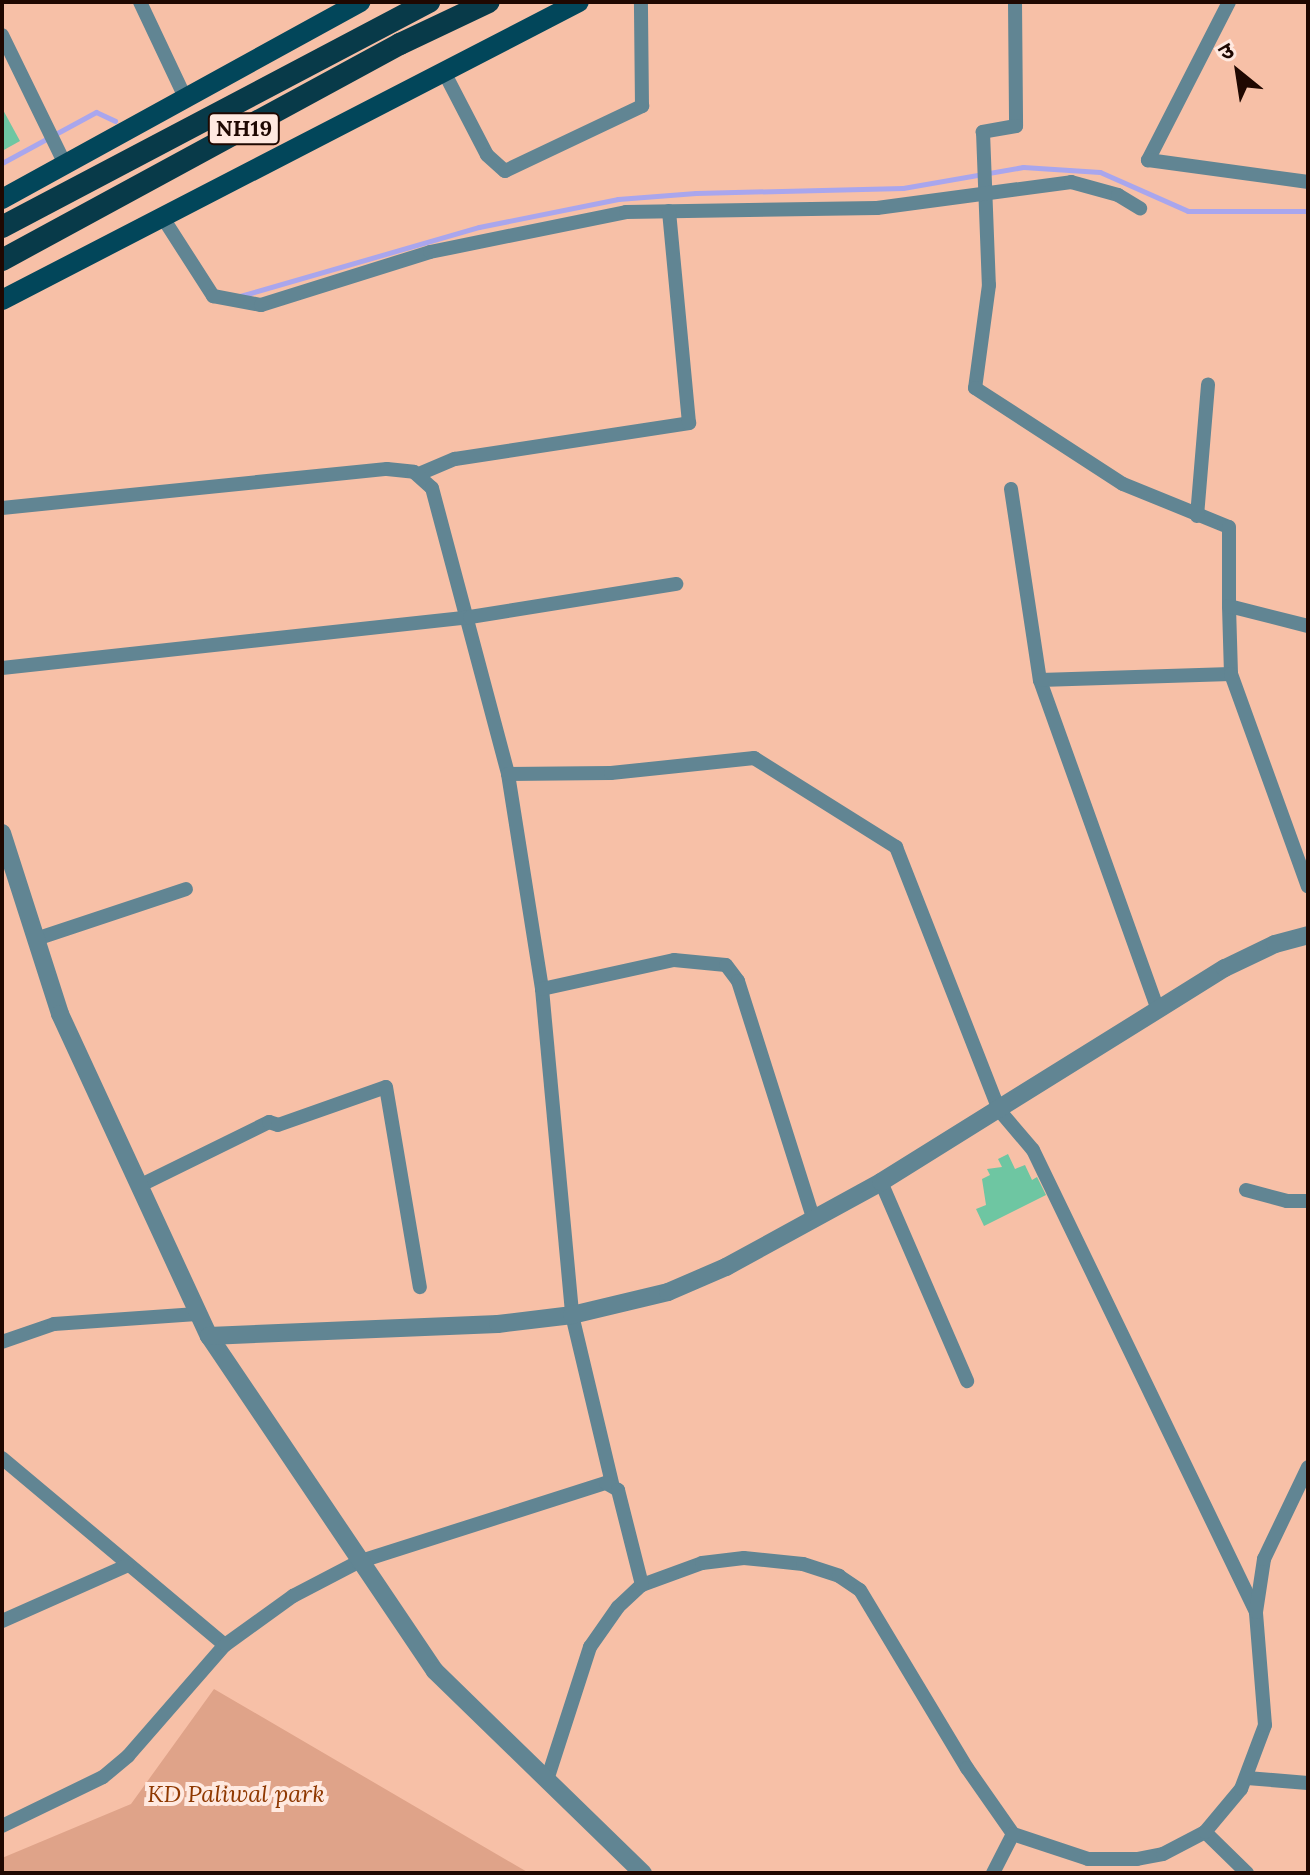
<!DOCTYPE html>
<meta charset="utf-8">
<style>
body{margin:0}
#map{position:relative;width:1310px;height:1875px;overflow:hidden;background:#f7c0a7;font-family:Lora,"Noto Sans Devanagari",serif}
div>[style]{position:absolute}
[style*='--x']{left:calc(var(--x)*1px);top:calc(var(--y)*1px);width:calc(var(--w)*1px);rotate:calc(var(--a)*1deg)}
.green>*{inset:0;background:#dfa389}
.stream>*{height:5px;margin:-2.5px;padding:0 2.5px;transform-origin:2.5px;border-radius:2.5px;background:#a9a6ed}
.building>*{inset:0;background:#6ec6a2}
.minor>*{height:14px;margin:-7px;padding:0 7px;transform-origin:7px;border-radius:7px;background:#618593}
.tertiary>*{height:18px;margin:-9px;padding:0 9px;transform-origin:9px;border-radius:9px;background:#618593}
.primary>*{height:20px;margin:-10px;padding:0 10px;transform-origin:10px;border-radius:10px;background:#02465a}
.trunk>*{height:22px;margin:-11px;padding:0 11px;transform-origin:11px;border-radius:11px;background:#083a49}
span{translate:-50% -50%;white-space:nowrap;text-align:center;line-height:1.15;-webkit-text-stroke:8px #ffe9e0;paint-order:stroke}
.shield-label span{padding:2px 6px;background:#ffe9e0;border:2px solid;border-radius:6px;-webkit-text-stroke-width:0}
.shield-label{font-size:22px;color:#1f0801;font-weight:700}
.park-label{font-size:24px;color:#8f3800;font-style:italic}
.frame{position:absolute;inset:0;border:4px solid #1f0801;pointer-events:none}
.north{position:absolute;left:1198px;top:32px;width:80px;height:80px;-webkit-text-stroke:6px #ffe9e0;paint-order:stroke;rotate:330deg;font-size:22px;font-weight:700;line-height:32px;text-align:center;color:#1f0801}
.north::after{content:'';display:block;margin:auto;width:28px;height:36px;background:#1f0801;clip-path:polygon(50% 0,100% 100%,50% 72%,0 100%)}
</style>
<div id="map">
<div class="green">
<i style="clip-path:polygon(214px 1689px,529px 1873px,2px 1873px,2px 1858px,131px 1804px)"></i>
</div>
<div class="stream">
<i style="--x:2;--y:163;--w:107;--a:-28.5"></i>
<i style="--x:96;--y:112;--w:21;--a:25"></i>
<i style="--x:240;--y:296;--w:249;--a:-16.1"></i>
<i style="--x:479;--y:227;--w:142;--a:-11.4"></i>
<i style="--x:618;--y:199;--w:78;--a:-4.4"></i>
<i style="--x:696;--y:193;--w:207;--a:-1.4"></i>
<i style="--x:903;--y:188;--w:122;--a:-9.9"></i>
<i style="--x:1023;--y:167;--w:77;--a:3.7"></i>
<i style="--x:1100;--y:172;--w:96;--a:23.9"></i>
<i style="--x:1188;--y:211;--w:120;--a:0"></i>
</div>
<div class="building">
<i style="clip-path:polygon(2px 108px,20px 141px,2px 151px)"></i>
<i style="clip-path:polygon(1008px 1154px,1015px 1169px,1025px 1165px,1032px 1180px,1037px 1177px,1046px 1195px,984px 1226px,976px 1209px,986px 1205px,982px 1179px,990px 1175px,987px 1169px,1002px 1167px,998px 1159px)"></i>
</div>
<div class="minor">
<i style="--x:140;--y:2;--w:105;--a:64.7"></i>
<i style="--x:1015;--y:2;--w:124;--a:89.5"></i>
<i style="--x:1016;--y:126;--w:34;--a:170"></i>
<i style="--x:983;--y:132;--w:153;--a:87.8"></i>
<i style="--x:989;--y:285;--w:104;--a:97.7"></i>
<i style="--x:975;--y:388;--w:176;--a:33"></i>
<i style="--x:1123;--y:484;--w:114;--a:22.1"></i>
<i style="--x:1229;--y:527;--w:79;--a:90"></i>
<i style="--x:1229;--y:2;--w:178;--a:117.1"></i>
<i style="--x:1148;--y:160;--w:162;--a:7.8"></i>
<i style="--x:2;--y:35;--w:144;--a:64"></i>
<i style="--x:444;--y:72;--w:93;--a:62.6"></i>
<i style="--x:487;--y:155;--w:24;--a:42"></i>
<i style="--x:505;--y:171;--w:152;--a:-25.4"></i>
<i style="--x:642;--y:106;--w:104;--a:-90.6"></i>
<i style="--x:163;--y:218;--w:93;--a:57.3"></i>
<i style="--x:213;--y:296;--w:49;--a:10.6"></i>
<i style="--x:261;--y:305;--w:177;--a:-17.4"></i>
<i style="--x:430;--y:252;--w:200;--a:-11.5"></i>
<i style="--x:626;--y:212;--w:251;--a:-0.9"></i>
<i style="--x:877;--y:208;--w:196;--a:-7.6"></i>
<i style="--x:1071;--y:182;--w:49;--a:15.5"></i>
<i style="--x:1118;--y:195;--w:26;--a:31"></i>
<i style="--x:419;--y:474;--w:39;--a:-23"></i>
<i style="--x:455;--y:459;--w:237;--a:-8.7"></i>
<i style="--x:689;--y:423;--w:213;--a:-95.4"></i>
<i style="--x:1011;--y:489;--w:193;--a:81.4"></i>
<i style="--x:2;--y:508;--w:387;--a:-5.8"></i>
<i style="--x:387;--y:469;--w:27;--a:6"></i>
<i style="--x:414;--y:472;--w:24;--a:42"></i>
<i style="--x:432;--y:488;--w:296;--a:75.1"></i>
<i style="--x:508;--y:774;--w:218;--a:81"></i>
<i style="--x:542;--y:989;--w:327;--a:84.7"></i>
<i style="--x:572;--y:1315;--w:173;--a:76.6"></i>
<i style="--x:1197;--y:516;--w:132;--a:-85.2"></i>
<i style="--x:2;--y:668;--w:471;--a:-6.2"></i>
<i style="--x:470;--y:617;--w:209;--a:-9.1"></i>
<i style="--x:1231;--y:674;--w:68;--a:-91.7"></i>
<i style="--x:1229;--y:606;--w:81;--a:14.2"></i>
<i style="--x:508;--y:774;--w:103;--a:-0.6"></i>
<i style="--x:611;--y:773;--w:144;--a:-6"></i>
<i style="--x:754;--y:758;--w:168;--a:32.1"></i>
<i style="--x:896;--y:847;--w:282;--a:68.6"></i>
<i style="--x:999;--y:1110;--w:52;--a:49.6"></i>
<i style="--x:1033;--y:1150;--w:513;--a:64.23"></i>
<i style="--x:36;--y:939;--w:158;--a:-18.4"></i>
<i style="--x:542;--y:989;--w:135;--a:-12.4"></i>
<i style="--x:674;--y:960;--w:52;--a:5.5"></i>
<i style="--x:726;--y:965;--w:20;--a:53"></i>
<i style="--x:738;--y:981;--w:248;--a:72.4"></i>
<i style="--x:1158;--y:1010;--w:350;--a:-109.7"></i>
<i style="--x:1040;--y:680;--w:191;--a:-1.8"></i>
<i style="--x:1231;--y:674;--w:226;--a:70.1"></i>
<i style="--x:881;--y:1182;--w:217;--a:66.6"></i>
<i style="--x:139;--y:1186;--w:145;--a:-26.2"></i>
<i style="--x:269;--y:1122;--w:9;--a:18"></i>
<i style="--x:278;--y:1125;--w:114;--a:-19.4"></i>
<i style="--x:386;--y:1087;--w:203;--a:80.4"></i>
<i style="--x:1246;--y:1190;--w:42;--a:15"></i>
<i style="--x:1287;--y:1201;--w:21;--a:0"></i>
<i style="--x:2;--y:1342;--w:55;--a:-19.1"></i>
<i style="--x:54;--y:1324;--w:143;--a:-4"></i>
<i style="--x:2;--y:1458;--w:291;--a:40"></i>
<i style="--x:2;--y:1621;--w:136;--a:-23.9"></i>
<i style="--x:1247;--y:1778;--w:61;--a:4.7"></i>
<i style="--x:547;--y:1780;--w:140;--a:-72.1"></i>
<i style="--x:590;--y:1647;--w:49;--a:-55"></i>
<i style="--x:618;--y:1607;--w:33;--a:-43"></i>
<i style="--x:642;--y:1585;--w:64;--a:-20.1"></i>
<i style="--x:702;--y:1563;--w:42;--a:-6.8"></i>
<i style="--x:744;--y:1558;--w:59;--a:5.8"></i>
<i style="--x:803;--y:1564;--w:38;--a:18"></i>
<i style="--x:839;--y:1576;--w:25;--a:34"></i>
<i style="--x:860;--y:1590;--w:208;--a:59"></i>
<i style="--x:967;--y:1768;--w:80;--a:55.1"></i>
<i style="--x:1013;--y:1834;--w:44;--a:117.1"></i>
<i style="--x:2;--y:1826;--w:112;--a:-25.9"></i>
<i style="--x:103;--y:1777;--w:33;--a:-40"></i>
<i style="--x:128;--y:1756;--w:147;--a:-48.9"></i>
<i style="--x:225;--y:1645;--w:84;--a:-35.8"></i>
<i style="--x:293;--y:1596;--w:73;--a:-27.6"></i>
<i style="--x:358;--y:1562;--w:260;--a:-17.7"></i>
<i style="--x:606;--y:1483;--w:14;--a:30"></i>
<i style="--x:618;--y:1490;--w:98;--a:75.8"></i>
<i style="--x:1205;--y:1832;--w:59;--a:44.3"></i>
<i style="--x:1013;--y:1834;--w:79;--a:18.4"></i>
<i style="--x:1088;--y:1859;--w:49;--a:0"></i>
<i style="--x:1137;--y:1859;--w:26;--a:-11"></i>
<i style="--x:1163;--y:1854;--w:47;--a:-27.6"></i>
<i style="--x:1205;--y:1832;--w:56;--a:-50.1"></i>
<i style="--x:1241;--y:1789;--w:68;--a:-69.4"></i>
<i style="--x:1265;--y:1725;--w:113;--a:-94.6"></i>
<i style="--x:1256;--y:1612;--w:54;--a:-81.4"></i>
<i style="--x:1264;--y:1559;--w:102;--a:-64.4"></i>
</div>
<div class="tertiary">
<i style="--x:2;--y:833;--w:190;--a:72.2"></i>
<i style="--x:60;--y:1014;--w:355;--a:65.2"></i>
<i style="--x:209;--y:1336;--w:404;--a:56"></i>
<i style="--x:435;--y:1671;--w:290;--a:44.2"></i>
<i style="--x:209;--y:1336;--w:289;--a:-2.4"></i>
<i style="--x:498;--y:1324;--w:75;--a:-6.9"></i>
<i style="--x:572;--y:1315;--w:99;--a:-13.5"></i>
<i style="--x:668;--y:1292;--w:63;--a:-23.3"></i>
<i style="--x:726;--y:1267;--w:177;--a:-28.7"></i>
<i style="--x:881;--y:1182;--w:405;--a:-31.9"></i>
<i style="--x:1225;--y:968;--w:55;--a:-25.6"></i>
<i style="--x:1275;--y:944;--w:34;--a:-15"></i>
</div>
<div class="primary">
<i style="--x:2;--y:199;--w:409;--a:-28.8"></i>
<i style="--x:2;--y:300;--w:649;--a:-27.31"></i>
</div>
<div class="trunk">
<i style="--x:2;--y:227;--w:483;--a:-27.8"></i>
<i style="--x:2;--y:260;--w:453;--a:-28.5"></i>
<i style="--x:400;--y:44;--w:98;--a:-25.3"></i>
</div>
<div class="shield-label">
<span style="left:244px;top:129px">NH19</span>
</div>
<div class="park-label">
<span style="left:236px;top:1794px">KD Paliwal park</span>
</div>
<div class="frame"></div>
<div class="north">उ</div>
</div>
